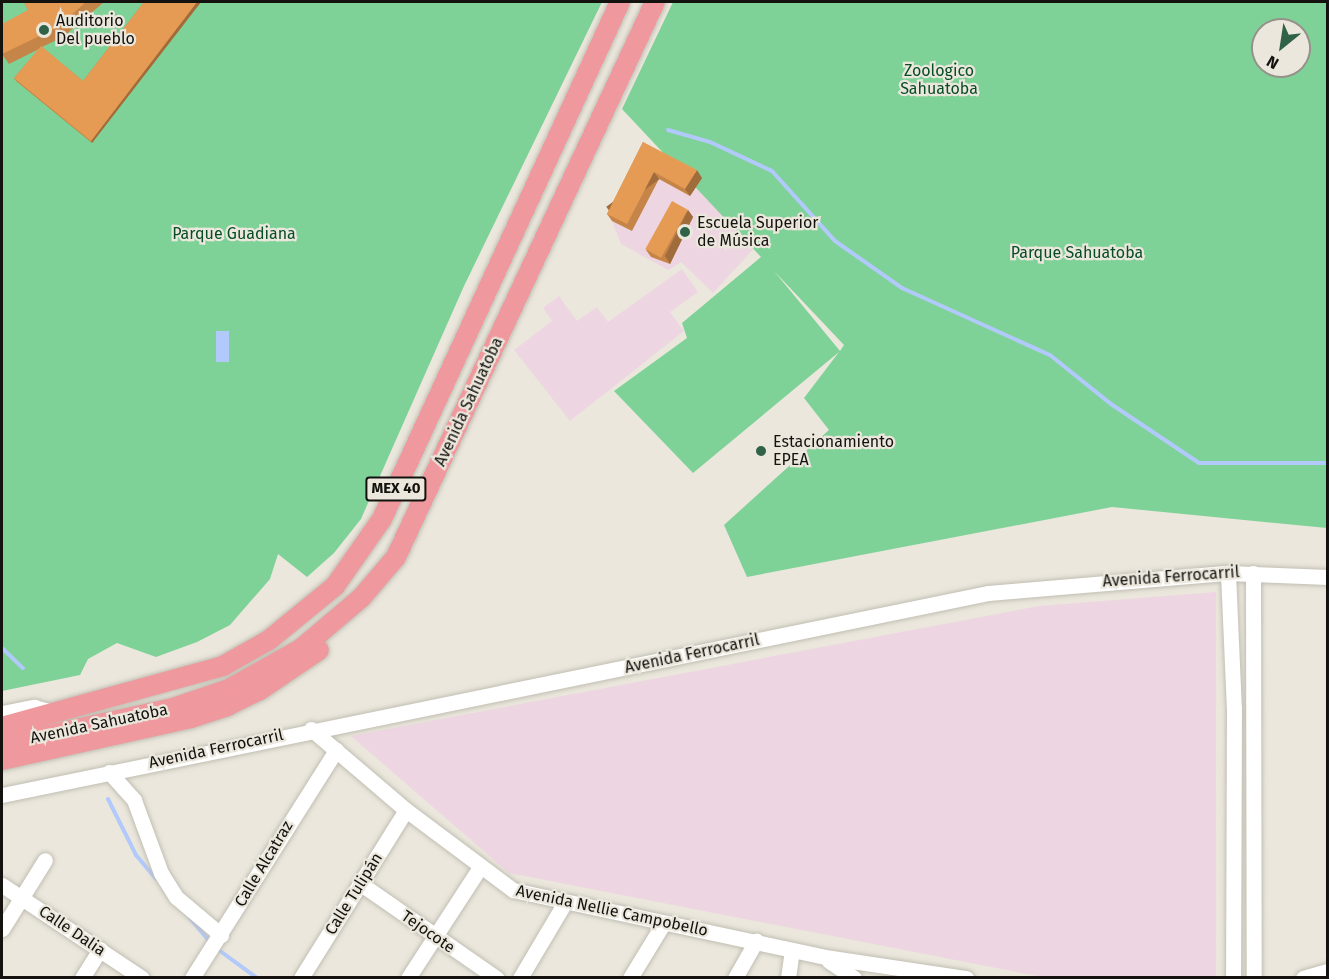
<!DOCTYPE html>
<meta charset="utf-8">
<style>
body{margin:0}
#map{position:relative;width:1329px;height:979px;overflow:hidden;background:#ebe7dc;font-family:"Fira Sans",sans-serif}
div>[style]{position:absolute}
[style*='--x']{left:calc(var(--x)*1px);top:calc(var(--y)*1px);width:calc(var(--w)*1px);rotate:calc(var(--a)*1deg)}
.education>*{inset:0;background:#edd6e2}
.green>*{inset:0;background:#7fd297}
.water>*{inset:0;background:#b1c9fb;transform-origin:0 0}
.stream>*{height:4px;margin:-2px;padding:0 2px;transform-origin:2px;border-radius:2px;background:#b1c9fb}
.roads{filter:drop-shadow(0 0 2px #c1beb3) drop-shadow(0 0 2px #c1beb3)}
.minor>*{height:15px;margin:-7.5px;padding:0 7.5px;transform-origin:7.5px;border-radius:7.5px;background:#fff}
.major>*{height:20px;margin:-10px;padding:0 10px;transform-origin:10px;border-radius:10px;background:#ef989d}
.wall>*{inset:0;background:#c68548}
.shaded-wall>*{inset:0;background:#a16c3b;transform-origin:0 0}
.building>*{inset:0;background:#e69b54;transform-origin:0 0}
.dots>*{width:16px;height:16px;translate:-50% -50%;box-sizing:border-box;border:3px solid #ebe7dc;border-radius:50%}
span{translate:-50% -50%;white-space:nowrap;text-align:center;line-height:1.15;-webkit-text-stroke:4.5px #ebe7dc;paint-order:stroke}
.shield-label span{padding:2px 4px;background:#ebe7dc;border:2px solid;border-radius:4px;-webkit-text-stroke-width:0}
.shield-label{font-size:15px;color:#13120e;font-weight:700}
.poi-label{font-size:16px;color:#13120e}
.left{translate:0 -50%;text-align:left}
.park-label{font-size:16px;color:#064d26}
.street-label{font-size:16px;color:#13120e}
.frame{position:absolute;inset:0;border:3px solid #13120e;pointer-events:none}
.north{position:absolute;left:1251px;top:18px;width:60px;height:60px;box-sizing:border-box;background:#ebe7dc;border:2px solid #95928a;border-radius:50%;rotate:210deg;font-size:16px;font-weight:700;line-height:24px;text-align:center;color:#13120e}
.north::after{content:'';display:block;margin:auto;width:21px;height:27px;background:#2f6246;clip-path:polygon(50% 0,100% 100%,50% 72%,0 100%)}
</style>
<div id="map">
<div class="education">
<i style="clip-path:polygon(648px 150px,702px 178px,760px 242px,713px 293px,681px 262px,668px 270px,621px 244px,612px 221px)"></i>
<i style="clip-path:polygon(682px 269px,698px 292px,670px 312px,684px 331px,570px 421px,514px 350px,552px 321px,543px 308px,559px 296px,577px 321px,597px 307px,608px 322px)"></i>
<i style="clip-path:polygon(1216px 592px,1216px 977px,1042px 977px,509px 873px,351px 736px,1039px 606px)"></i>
</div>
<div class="green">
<i style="clip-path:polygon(2px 2px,602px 2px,464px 286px,361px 519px,334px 553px,307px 577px,278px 554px,270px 579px,230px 625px,197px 642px,156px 657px,117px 643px,88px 659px,80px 675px,2px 691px)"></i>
<i style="clip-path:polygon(evenodd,673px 2px,1327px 2px,1327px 528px,1112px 507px,747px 577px,724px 525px,829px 430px,804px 398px,839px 352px,693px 473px,614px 391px,687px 338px,682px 323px,761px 257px,622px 109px,673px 2px,1263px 30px,1299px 30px,1299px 66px,1263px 66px,1263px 30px,673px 2px,774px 271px,844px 345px,840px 351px,774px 271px)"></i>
</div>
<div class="water">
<i style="left:216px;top:331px;width:13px;height:31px"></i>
</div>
<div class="stream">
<i style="--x:668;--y:130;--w:44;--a:15.9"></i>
<i style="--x:710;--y:142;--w:68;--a:25.1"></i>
<i style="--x:772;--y:171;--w:94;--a:48"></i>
<i style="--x:835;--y:241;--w:82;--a:35"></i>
<i style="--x:902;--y:288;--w:162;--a:24.4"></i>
<i style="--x:1050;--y:355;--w:78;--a:38.8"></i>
<i style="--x:1111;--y:404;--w:106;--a:33.8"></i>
<i style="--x:1199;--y:463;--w:129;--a:0"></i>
<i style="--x:2;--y:648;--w:29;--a:44"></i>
<i style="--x:108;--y:799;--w:63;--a:63.4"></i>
<i style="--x:136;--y:855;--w:31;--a:50"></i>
<i style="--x:189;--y:917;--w:34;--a:50"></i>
<i style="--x:216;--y:948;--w:51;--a:36.2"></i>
</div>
<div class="roads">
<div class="minor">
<i style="--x:1228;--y:573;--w:135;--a:87.5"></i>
<i style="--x:1234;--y:708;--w:270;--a:90.2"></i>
<i style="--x:1253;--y:573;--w:405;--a:89.9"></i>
<i style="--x:2;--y:713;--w:33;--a:-11"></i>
<i style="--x:34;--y:707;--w:23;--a:15"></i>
<i style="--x:311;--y:729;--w:125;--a:40.5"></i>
<i style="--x:406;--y:810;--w:134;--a:36.8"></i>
<i style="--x:513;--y:890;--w:319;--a:12.1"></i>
<i style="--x:825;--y:957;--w:143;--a:8.5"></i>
<i style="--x:109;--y:772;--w:38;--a:48"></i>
<i style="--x:134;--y:800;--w:78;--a:69.7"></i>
<i style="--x:161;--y:873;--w:28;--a:58"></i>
<i style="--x:176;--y:897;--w:59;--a:40.2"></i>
<i style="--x:2;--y:795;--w:1006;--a:-11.58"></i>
<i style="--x:988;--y:593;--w:241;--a:-4.8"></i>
<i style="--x:1228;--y:573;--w:100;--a:2.3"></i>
<i style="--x:361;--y:884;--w:165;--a:34.8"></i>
<i style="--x:2;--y:885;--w:168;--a:33.6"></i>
<i style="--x:2;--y:929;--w:81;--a:-58.1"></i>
<i style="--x:829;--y:961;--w:30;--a:34"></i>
<i style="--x:82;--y:978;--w:34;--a:-58"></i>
<i style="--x:192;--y:978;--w:270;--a:-57.7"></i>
<i style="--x:301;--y:978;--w:198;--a:-58"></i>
<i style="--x:408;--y:978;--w:132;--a:-57"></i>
<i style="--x:520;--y:978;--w:86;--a:-59.3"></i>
<i style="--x:630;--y:978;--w:63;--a:-58.6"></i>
<i style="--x:735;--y:978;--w:43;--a:-60.4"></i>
<i style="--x:788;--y:978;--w:28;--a:-82"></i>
<i style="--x:1303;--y:978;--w:26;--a:-16"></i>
</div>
<div class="major">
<i style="--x:2;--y:727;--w:229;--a:-15.4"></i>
<i style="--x:223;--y:666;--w:53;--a:-29.5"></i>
<i style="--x:269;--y:640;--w:85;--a:-39.3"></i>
<i style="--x:335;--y:586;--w:82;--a:-55"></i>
<i style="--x:382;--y:519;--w:569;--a:-65.28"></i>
<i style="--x:2;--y:745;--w:175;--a:-12.2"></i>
<i style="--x:173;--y:708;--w:59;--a:-18.7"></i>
<i style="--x:229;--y:689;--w:84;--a:-29.3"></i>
<i style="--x:302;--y:648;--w:77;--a:-40.3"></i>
<i style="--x:361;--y:598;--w:54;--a:-49.5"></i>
<i style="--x:396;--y:557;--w:612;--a:-64.98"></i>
<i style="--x:2;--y:760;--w:194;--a:-12.5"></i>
<i style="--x:191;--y:718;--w:38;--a:-18"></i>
<i style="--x:227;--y:706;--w:37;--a:-26"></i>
<i style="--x:260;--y:690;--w:71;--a:-34.1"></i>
</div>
</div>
<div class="wall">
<i style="clip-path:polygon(24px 2px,104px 2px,63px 37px,42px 47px,83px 81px,144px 2px,201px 2px,92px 143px,16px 81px,14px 78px,39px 49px,9px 64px,2px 54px,28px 10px)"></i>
<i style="clip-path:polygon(643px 142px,702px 178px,690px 196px,659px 179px,632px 231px,612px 221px,607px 214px)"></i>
<i style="clip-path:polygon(688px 210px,693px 217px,670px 264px,651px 257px,646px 250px)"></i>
</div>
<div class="shaded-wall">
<i style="clip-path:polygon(197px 2px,201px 2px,92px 143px,91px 141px)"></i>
<i style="clip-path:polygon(697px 170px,702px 178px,690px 196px,685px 189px)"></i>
<i style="left:654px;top:172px;width:9px;height:59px;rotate:54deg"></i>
<i style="clip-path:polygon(688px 210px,693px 217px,670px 264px,665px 256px)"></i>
</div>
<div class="building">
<i style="clip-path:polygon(24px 2px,86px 2px,56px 28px,2px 54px,2px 24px,28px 10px)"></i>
<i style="clip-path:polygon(144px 2px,197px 2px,91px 141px,14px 78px,41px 46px,83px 81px)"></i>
<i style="clip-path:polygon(643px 142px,697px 170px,685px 189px,654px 172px,627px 224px,607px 214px)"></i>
<i style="left:672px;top:201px;width:18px;height:55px;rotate:29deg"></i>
</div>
<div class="dots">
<i style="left:44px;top:30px;background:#2f6246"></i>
<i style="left:685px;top:232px;background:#2f6246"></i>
<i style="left:761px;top:451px;background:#2f6246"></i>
</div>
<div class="shield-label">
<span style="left:396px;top:489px">MEX 40</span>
</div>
<div class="poi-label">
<span class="left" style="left:56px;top:30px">Auditorio<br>Del pueblo</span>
<span class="left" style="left:697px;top:232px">Escuela Superior<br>de Música</span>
<span class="left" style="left:773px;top:451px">Estacionamiento<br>EPEA</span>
</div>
<div class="park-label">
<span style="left:939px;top:80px">Zoologico<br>Sahuatoba</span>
<span style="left:234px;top:234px">Parque Guadiana</span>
<span style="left:1077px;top:253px">Parque Sahuatoba</span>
</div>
<div class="street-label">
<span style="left:469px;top:402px;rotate:-65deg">Avenida Sahuatoba</span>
<span style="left:1171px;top:577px;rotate:-4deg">Avenida Ferrocarril</span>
<span style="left:692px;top:654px;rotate:-12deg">Avenida Ferrocarril</span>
<span style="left:99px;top:724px;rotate:-12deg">Avenida Sahuatoba</span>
<span style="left:216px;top:749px;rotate:-12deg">Avenida Ferrocarril</span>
<span style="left:264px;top:864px;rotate:-59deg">Calle Alcatraz</span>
<span style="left:354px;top:894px;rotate:-58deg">Calle Tulipán</span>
<span style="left:612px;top:911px;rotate:12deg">Avenida Nellie Campobello</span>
<span style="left:72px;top:931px;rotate:34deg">Calle Dalia</span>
<span style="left:428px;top:932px;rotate:35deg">Tejocote</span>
</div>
<div class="frame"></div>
<div class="north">N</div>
</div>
